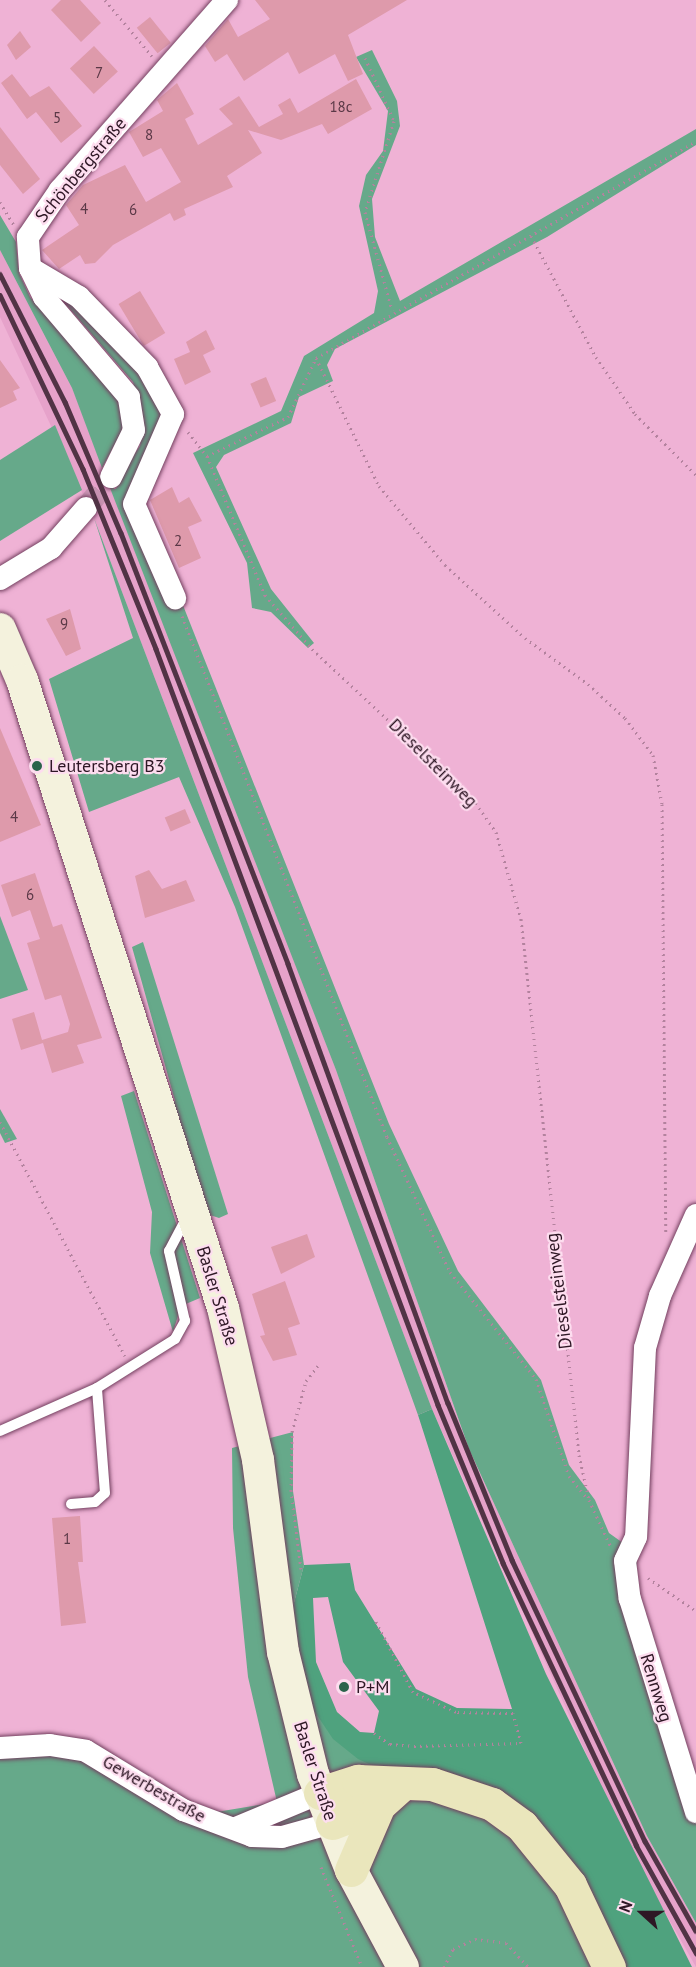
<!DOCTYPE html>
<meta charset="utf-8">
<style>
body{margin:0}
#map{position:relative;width:696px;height:1967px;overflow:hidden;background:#efb2d5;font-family:"PT Sans",sans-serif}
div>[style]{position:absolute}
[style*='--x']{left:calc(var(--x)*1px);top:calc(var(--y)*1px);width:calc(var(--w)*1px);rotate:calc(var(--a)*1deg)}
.built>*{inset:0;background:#e6a2ca}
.green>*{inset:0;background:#66a98a}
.forest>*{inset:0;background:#4fa27e}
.building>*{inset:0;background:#de9aab;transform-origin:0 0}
.street-tunnel>*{height:22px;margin-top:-11px;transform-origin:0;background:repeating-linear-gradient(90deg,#c893b2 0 22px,transparent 0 33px)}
.path>*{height:3px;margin-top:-1.5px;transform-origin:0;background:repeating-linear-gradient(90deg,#b3829e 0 1.5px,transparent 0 6px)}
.roads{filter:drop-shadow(0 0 2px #733f5f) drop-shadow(0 0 2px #733f5f)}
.lane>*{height:10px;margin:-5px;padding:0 5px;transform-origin:5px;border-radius:5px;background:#fff}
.street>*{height:22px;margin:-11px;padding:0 11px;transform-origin:11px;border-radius:11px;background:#fff}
.secondary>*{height:32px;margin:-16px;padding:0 16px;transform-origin:16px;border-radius:16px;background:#f4f2dd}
.primary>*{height:33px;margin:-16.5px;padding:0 16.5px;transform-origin:16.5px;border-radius:16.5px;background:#eae6bc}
.rail>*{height:4.5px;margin:-2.25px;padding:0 2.25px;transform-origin:2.25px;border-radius:2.25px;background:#513345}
.dots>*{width:16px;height:16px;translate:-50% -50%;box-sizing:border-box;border:3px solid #fdddef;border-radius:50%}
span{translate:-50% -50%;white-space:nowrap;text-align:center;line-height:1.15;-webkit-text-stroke:4.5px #fdddef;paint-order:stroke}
.number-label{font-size:15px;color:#5a3846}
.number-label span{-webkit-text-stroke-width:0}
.street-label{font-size:18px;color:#2e1725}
.poi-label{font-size:18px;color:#2e1725}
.left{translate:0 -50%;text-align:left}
.north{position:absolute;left:612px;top:1883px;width:60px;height:60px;-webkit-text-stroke:4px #fdddef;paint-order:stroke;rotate:291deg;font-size:16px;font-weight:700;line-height:24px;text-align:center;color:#2e1725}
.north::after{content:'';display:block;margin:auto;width:21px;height:27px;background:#2e1725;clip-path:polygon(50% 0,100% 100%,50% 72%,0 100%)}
</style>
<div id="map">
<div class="built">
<i style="clip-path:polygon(0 250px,72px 388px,162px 615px,336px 1070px,469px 1449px,647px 1836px,696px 1923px,696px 1967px,629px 1849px,432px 1409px,94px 518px,0 317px)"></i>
</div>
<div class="green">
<i style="clip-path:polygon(372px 50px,397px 101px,400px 126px,372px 199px,375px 237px,400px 301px,696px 129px,696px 145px,547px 237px,335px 349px,327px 365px,333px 381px,299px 397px,291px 423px,224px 455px,216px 467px,271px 589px,314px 643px,308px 648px,271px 612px,252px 608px,247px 563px,193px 453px,281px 411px,304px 356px,374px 313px,378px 291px,359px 206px,366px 175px,383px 151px,388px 111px,356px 57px)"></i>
<i style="clip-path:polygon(0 215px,16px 242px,19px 273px,30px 297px,118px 395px,125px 426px,102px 468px,72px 388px,0 250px)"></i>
<i style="clip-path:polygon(51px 287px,138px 362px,163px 415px,136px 487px,389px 1124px,458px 1271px,541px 1380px,569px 1465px,595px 1500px,609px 1533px,637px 1553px,637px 1591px,696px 1782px,696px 1923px,647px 1836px,469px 1449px,336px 1070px,110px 488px,140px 446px,144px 421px,133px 382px)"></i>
<i style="clip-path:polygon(55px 425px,82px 490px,0 541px,0 460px)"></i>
<i style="clip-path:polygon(94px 518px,432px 1409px,418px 1415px,235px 907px,179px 777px,89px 812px,49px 679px,133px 638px)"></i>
<i style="clip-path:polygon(0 916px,28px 990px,0 999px)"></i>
<i style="clip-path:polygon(143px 942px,228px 1214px,219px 1218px,195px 1210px,165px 1106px,175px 1101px,132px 947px)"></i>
<i style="clip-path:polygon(134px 1091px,200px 1298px,181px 1306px,173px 1332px,150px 1253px,152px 1212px,121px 1096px)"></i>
<i style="clip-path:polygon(0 1109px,17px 1139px,5px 1143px,0 1133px)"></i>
<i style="clip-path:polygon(293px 1432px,293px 1491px,304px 1565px,291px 1614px,302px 1679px,399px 1773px,562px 1851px,591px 1891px,626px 1967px,0 1967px,0 1739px,50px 1734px,96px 1744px,187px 1804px,210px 1813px,277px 1802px,248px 1677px,233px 1528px,232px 1448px)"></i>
</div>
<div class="forest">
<i style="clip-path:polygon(evenodd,432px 1409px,546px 1674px,692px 1967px,626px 1967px,591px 1891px,562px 1851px,358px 1759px,333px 1739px,307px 1700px,291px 1614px,304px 1565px,350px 1563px,355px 1590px,416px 1689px,457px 1708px,512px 1709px,418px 1415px,432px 1409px,328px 1597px,343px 1662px,379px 1711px,374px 1733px,360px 1732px,337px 1712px,316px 1662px,313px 1598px,328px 1597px)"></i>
</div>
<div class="building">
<i style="clip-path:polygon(61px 0,80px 0,101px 23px,81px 42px,51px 10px)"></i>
<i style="clip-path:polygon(255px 0,407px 0,348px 35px,363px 74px,348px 81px,335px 54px,299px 74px,288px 52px,244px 81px,227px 54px,215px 62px,205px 46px,228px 19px,238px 37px,270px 19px)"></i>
<i style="left:150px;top:17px;width:33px;height:17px;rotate:51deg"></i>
<i style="clip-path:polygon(20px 31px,31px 47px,16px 60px,7px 45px)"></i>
<i style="left:94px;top:46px;width:35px;height:33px;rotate:47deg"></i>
<i style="clip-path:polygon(12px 74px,30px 97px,49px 86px,82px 126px,61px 143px,36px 112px,27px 119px,1px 83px)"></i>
<i style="clip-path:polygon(356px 79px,372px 109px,328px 134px,322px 124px,281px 140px,248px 130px,262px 153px,227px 176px,233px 187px,184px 209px,186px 215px,174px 221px,170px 213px,113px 245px,95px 263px,85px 264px,80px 255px,59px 269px,42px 250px,79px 225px,66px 205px,83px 185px,125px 165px,146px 202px,181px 182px,161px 148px,143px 157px,129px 132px,163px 111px,157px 100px,177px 83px,194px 114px,185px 119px,198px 145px,233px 124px,219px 109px,239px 96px,259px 127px,283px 114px,278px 105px,290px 98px,298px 113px)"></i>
<i style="clip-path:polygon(0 127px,40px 179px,23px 194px,0 165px)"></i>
<i style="left:140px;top:291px;width:49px;height:25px;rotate:59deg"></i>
<i style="clip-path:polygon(206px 330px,215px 349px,203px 355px,211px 372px,185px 385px,174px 359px,190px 352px,186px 342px)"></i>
<i style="clip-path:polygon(0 360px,20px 388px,13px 391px,17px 400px,0 408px)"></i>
<i style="left:266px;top:377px;width:26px;height:17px;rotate:67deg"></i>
<i style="clip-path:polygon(172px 487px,179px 503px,189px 497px,202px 521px,188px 527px,201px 558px,179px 568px,150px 500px)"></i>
<i style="clip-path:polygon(70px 609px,81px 649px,66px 656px,46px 619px)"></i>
<i style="clip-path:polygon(0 728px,41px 825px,0 842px)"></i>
<i style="left:185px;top:809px;width:15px;height:22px;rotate:67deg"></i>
<i style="clip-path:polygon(149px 870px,162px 889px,186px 880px,195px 901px,145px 918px,135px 876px)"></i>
<i style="clip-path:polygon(35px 873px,53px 927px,62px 924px,102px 1038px,77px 1045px,84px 1063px,52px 1073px,43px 1043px,21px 1050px,12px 1019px,34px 1012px,42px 1040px,68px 1032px,70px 1024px,61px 995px,45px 1000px,27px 943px,40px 939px,30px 910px,12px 917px,1px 885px)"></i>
<i style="clip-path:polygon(307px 1234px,315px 1257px,281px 1274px,271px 1247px)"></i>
<i style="clip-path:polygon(285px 1281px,300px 1324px,288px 1328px,297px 1355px,273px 1361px,260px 1336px,265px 1335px,252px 1294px)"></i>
<i style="clip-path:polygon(80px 1516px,83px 1562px,78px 1562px,86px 1623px,61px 1626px,52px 1518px)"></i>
</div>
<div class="street-tunnel">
<i style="--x:86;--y:508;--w:40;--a:-51"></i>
</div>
<div class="path">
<i style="--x:105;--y:0;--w:73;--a:50"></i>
<i style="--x:365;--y:58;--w:69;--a:65.3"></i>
<i style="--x:394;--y:121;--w:96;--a:107.7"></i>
<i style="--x:365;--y:212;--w:102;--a:74.6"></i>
<i style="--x:0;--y:202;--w:26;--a:59"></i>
<i style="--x:531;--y:236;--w:137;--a:61.8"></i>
<i style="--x:596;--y:357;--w:69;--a:55.6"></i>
<i style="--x:635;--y:414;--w:86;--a:45"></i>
<i style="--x:316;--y:358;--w:143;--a:63.8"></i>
<i style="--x:379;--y:486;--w:103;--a:50.1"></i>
<i style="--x:445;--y:565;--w:108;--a:42.4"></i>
<i style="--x:525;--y:638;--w:78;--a:36.1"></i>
<i style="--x:588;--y:684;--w:50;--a:42.6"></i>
<i style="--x:625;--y:718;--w:46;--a:52.9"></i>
<i style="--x:653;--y:755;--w:50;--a:79.6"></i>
<i style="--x:662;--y:804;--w:428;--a:89.5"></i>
<i style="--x:188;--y:432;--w:31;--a:52"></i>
<i style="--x:207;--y:456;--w:151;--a:67.4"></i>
<i style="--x:265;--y:595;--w:72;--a:49"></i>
<i style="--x:312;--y:649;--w:219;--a:43"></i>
<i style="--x:472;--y:798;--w:42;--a:54.8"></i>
<i style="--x:496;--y:832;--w:91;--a:74"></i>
<i style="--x:521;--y:919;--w:539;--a:83.82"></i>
<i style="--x:579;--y:1455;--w:46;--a:77.5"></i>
<i style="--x:589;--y:1500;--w:50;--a:65"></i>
<i style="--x:207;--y:456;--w:90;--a:-25.7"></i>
<i style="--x:288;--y:417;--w:65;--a:-64.6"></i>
<i style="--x:316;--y:358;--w:438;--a:-29.7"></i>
<i style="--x:182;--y:616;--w:560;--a:68.52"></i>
<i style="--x:387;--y:1137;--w:149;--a:65"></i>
<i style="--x:450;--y:1272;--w:137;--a:51.2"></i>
<i style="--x:536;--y:1379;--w:102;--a:71.2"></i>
<i style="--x:569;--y:1476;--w:28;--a:51"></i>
<i style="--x:0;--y:1122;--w:265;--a:61.9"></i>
<i style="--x:301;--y:1569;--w:79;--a:-97.3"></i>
<i style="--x:291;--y:1491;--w:59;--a:-89"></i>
<i style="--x:292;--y:1432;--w:53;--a:-74.6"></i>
<i style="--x:306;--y:1381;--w:23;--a:-52"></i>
<i style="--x:648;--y:1578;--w:58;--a:34.5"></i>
<i style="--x:374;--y:1733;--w:19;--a:35"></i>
<i style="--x:390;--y:1744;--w:24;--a:5"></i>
<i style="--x:414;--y:1746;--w:107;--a:-1.6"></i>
<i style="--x:521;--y:1743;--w:31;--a:-105"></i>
<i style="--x:513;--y:1713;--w:57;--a:-179"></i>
<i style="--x:456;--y:1712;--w:47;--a:-155.1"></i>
<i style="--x:413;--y:1692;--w:81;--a:-117.8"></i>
<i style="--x:321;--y:1867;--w:108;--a:67.7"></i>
<i style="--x:444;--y:1967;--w:20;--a:-63"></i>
<i style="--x:453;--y:1949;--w:24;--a:-24"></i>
<i style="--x:475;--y:1939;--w:31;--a:7"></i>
<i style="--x:506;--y:1943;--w:33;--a:47"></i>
</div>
<div class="roads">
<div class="lane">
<i style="--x:0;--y:1431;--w:106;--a:-23.9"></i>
<i style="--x:97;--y:1388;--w:92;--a:-32.1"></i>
<i style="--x:175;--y:1339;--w:21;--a:-61"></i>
<i style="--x:185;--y:1321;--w:72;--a:-102.9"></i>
<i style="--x:169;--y:1251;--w:41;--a:-62.2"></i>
<i style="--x:71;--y:1504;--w:24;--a:-5"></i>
<i style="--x:95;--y:1502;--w:13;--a:-42"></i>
<i style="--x:105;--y:1493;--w:105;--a:-94.4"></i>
</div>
<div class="street">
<i style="--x:30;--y:268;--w:57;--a:30.6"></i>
<i style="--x:79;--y:297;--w:98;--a:45.8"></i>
<i style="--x:147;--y:367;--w:54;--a:61"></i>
<i style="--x:173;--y:414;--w:98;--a:113.4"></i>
<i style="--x:134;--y:504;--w:103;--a:66.4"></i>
<i style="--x:111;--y:477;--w:52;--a:-63.9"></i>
<i style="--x:134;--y:430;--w:33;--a:-99"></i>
<i style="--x:129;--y:397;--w:131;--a:-130.4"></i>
<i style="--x:44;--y:297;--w:32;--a:-116"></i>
<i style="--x:30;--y:268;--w:31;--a:-94"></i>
<i style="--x:28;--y:237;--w:57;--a:-55.8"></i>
<i style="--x:60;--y:190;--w:253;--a:-48.7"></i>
<i style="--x:0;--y:579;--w:60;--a:-31.3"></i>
<i style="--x:51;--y:548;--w:53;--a:-48.8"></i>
<i style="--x:696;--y:1215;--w:89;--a:114"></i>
<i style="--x:660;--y:1296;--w:54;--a:106.1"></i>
<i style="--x:645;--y:1348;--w:189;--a:92.7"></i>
<i style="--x:636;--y:1537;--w:26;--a:115"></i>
<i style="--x:625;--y:1561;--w:38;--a:83"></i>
<i style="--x:630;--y:1599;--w:223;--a:72.8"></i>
<i style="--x:0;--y:1748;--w:50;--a:-3.4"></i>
<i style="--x:50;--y:1745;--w:36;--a:9"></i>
<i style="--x:86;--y:1751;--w:114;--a:31.3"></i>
<i style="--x:183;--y:1810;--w:74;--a:20.6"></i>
<i style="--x:252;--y:1836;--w:30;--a:2"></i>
<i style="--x:282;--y:1837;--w:52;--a:-15.6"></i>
<i style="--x:236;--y:1828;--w:91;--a:-22.6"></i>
</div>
<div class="secondary">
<i style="--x:0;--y:629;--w:56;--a:66.7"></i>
<i style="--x:22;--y:680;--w:659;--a:72.25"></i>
<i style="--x:223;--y:1308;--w:156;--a:77"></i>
<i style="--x:258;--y:1460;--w:194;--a:82.6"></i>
<i style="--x:283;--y:1652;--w:126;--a:76.2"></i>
<i style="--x:313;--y:1774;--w:103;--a:68.4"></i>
<i style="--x:351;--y:1870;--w:110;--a:61.8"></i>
</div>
<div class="primary">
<i style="--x:320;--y:1793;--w:40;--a:-18"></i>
<i style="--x:358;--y:1781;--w:74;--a:2.3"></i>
<i style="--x:432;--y:1784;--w:63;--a:18.4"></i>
<i style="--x:492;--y:1804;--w:37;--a:36"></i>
<i style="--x:522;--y:1826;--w:76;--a:50.9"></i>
<i style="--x:570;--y:1885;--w:91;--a:64.6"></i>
<i style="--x:332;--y:1823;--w:50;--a:-21"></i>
<i style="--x:351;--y:1870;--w:71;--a:-66.7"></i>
<i style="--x:379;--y:1805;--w:31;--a:-42"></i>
</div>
</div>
<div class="rail">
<i style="--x:0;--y:274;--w:144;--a:63.1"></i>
<i style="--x:65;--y:402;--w:142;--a:66.9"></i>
<i style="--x:121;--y:533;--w:462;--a:68.8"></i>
<i style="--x:288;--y:964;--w:467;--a:70"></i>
<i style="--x:448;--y:1403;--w:170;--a:67.8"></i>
<i style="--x:512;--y:1560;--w:311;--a:64.7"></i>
<i style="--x:645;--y:1841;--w:103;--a:60.5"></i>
<i style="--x:0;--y:295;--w:193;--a:64.5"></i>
<i style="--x:83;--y:469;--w:194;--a:67.9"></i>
<i style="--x:156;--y:649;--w:807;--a:69.54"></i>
<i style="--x:438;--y:1405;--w:171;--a:67.6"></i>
<i style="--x:503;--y:1563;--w:312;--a:64.7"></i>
<i style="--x:636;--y:1845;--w:124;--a:60.9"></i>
</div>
<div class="dots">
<i style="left:37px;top:766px;background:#2b634b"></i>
<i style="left:344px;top:1687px;background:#2b634b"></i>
</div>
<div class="number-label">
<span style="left:99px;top:73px">7</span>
<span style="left:341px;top:107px">18c</span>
<span style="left:57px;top:118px">5</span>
<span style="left:149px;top:135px">8</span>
<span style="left:84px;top:209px">4</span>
<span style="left:133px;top:210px">6</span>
<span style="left:178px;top:541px">2</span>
<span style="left:64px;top:624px">9</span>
<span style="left:14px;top:817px">4</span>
<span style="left:30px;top:895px">6</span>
<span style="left:67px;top:1539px">1</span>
</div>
<div class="street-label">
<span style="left:81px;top:170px;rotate:-50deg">Schönbergstraße</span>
<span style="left:433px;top:763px;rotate:45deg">Dieselsteinweg</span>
<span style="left:559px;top:1291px;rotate:-97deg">Dieselsteinweg</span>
<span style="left:217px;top:1296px;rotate:73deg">Basler Straße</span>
<span style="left:656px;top:1688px;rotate:73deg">Rennweg</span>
<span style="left:315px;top:1771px;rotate:72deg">Basler Straße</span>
<span style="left:154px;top:1789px;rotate:30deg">Gewerbestraße</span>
</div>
<div class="poi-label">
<span class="left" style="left:49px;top:766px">Leutersberg B3</span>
<span class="left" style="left:356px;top:1687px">P+M</span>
</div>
<div class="north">N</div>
</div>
